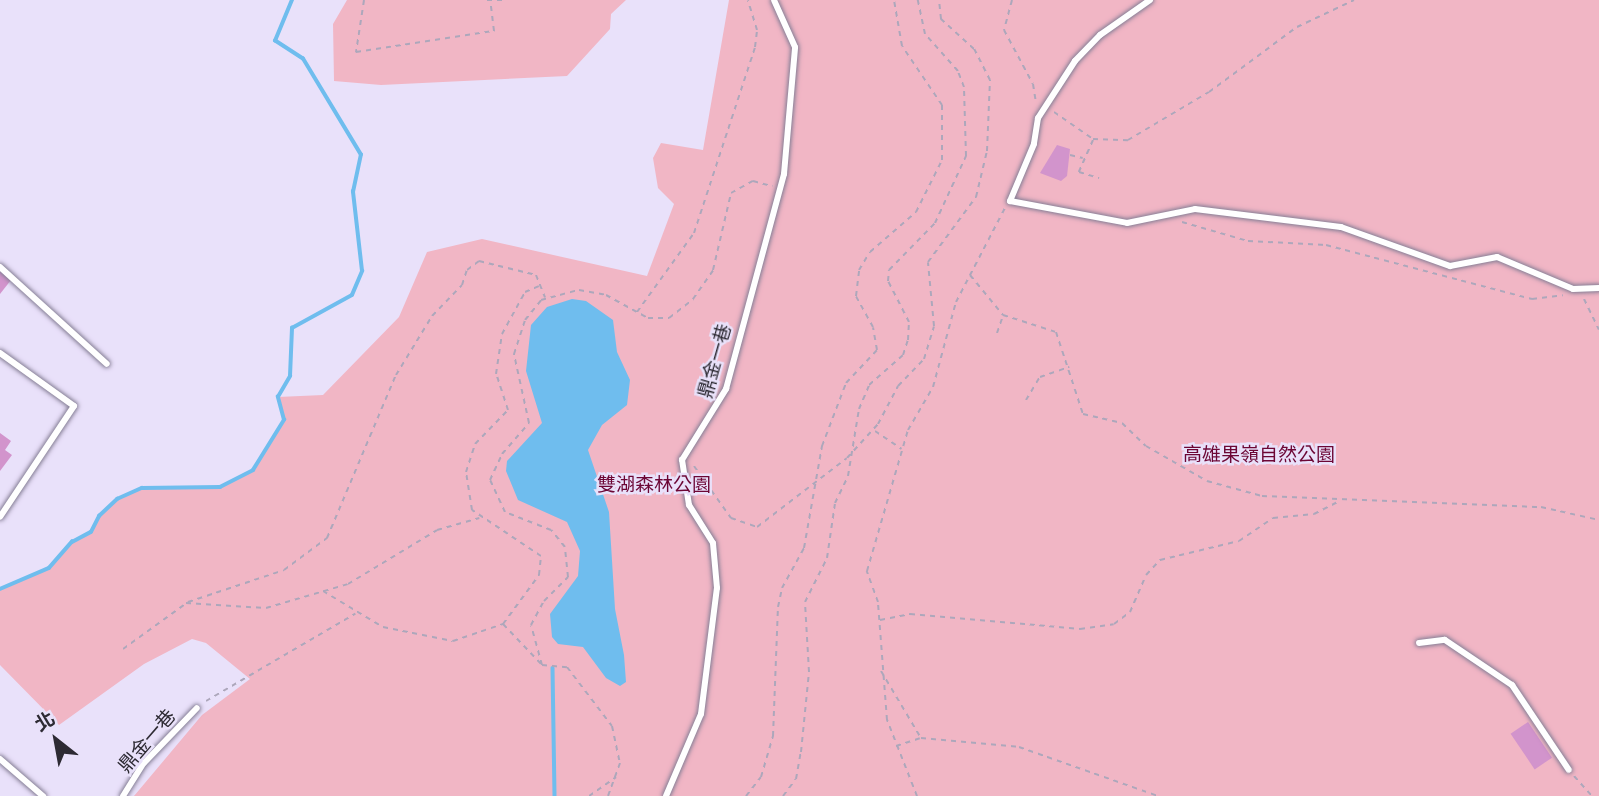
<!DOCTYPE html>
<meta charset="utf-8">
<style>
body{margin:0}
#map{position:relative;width:1599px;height:796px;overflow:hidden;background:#e9e1fa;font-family:Helvetica,"Noto Sans TC",sans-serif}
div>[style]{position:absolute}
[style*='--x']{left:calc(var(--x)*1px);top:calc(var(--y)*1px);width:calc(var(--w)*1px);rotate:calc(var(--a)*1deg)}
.green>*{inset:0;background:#f1b6c5}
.water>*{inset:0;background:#6fbdee}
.stream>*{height:3.5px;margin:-1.75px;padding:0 1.75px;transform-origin:1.75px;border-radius:1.75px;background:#6fbdee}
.building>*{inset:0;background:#d294cc;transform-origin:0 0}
.path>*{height:2px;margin-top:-1px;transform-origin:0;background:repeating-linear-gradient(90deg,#ada7bb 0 5px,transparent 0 10px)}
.roads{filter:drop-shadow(0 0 2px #867f96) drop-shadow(0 0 2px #867f96)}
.service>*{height:6px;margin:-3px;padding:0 3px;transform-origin:3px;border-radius:3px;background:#fff}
span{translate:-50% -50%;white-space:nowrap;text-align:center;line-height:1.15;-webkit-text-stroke:5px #e9e1fa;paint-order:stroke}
.street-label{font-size:19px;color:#2d2a33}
.park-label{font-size:19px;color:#6c0635}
.north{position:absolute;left:21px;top:705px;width:70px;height:70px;-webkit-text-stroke:5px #e9e1fa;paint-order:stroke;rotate:329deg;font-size:19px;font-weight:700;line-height:28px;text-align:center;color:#2d2a33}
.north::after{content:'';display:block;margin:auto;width:24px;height:32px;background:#2d2a33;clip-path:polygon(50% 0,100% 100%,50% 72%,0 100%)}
</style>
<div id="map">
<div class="green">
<i style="clip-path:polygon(347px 0,626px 0,611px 14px,610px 29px,567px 76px,381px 85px,334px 81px,333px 24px)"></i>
<i style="clip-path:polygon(729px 0,1599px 0,1599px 796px,134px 796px,202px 715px,250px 679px,206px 643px,192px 639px,144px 664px,59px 725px,0 665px,0 589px,49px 568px,72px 542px,91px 532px,99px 516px,117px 499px,142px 488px,220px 487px,253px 470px,284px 420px,278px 397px,323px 395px,399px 317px,427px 252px,482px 239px,647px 276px,674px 204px,658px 188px,653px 158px,661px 143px,703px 150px)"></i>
</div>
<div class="water">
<i style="clip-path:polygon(572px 299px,586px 301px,613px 320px,617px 352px,630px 380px,627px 405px,602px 425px,588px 450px,609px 512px,615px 609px,624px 655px,626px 682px,620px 686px,606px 678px,583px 647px,558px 644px,552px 637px,550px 614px,578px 576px,580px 551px,567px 522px,518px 500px,506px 471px,507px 461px,542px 423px,526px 371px,531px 325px,547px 307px)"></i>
</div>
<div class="stream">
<i style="--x:0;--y:589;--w:53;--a:-23.2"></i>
<i style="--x:49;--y:568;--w:35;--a:-49"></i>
<i style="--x:72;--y:542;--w:21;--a:-28"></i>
<i style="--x:91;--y:532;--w:18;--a:-63"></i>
<i style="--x:99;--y:516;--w:25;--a:-43"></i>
<i style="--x:117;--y:499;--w:27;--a:-24"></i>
<i style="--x:142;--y:488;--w:78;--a:-0.7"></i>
<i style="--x:220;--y:487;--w:37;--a:-27"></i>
<i style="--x:253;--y:470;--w:59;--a:-58.2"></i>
<i style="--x:284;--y:420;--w:24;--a:-105"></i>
<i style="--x:278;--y:397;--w:24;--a:-60"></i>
<i style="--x:290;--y:376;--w:48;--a:-87.6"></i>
<i style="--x:292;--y:328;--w:68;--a:-28.8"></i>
<i style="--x:352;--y:295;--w:26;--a:-67"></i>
<i style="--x:362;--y:271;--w:80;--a:-96.5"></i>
<i style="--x:353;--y:192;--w:38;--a:-78"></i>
<i style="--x:361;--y:155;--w:112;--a:-121.1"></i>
<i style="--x:303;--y:59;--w:33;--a:-147"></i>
<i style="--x:275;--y:41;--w:44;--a:-67.5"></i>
<i style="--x:553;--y:668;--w:128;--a:89.1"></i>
</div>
<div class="building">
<i style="clip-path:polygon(1057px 145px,1070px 149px,1067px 176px,1061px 181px,1040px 173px)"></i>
<i style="clip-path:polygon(0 271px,11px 280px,0 294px)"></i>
<i style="clip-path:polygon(0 433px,11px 441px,5px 450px,12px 455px,0 471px)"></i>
<i style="left:1528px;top:722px;width:43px;height:21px;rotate:56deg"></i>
</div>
<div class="path">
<i style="--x:364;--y:0;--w:53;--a:98.7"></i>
<i style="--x:356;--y:52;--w:140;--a:-8.7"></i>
<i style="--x:494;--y:31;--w:31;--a:-97"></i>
<i style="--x:487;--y:0;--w:17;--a:0"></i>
<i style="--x:1012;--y:0;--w:31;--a:105"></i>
<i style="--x:1004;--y:30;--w:61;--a:61.8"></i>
<i style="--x:1033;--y:84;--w:19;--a:81"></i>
<i style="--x:1054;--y:112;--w:47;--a:34.7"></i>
<i style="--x:1093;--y:139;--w:35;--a:2"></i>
<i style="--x:1128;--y:140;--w:94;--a:-30.7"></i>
<i style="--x:1209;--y:92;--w:109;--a:-36.5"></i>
<i style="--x:1297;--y:27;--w:63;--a:-25.3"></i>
<i style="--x:1093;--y:140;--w:35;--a:114"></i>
<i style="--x:1079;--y:172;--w:21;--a:17"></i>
<i style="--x:1070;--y:155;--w:13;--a:13"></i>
<i style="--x:1182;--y:222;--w:69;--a:16.1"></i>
<i style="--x:1248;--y:241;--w:78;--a:2.9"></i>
<i style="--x:1326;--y:245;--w:213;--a:14.7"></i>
<i style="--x:1532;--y:299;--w:31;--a:-7"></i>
<i style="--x:970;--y:275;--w:52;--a:50.5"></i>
<i style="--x:1003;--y:315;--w:56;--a:17.8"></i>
<i style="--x:1056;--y:332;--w:86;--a:71.8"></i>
<i style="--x:1083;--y:414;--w:40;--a:13"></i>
<i style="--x:1122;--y:423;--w:33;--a:44"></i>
<i style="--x:1146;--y:446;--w:70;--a:29.8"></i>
<i style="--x:1207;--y:481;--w:57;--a:15.3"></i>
<i style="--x:1262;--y:496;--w:279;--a:2.3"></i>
<i style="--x:1541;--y:507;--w:59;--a:12.6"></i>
<i style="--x:1584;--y:299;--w:34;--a:64"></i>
<i style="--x:637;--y:312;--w:97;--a:-54.2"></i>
<i style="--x:694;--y:233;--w:196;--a:-71.8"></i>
<i style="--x:755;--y:47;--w:17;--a:-83"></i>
<i style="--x:757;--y:30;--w:31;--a:-107"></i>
<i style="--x:997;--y:333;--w:18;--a:-71"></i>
<i style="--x:1026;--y:400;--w:27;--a:-59"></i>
<i style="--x:1040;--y:377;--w:31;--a:-19"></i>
<i style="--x:875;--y:431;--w:32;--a:34"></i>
<i style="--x:694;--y:466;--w:64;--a:54.6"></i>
<i style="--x:731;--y:518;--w:28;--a:19"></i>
<i style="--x:757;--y:527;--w:113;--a:-37.5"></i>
<i style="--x:847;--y:458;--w:46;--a:-47.6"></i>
<i style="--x:878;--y:424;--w:43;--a:-62.2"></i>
<i style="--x:898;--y:386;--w:37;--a:-46"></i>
<i style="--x:924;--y:359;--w:34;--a:-73"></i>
<i style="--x:934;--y:326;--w:64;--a:-95.4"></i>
<i style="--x:928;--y:262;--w:81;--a:-53.6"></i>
<i style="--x:976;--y:197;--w:47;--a:-76.6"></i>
<i style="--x:987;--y:151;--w:71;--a:-87.6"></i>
<i style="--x:990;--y:80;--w:35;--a:-117"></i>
<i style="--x:974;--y:49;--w:45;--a:-137.7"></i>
<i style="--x:941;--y:19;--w:19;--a:-96"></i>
<i style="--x:323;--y:591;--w:70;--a:31"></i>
<i style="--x:383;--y:627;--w:71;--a:11.3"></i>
<i style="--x:453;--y:641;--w:53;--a:-18.8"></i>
<i style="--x:503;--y:624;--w:61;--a:-53.7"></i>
<i style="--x:539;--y:575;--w:19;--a:-84"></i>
<i style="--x:541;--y:556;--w:83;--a:-146.3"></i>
<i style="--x:472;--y:510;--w:38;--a:-99"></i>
<i style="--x:466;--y:472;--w:29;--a:-72"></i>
<i style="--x:475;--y:444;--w:47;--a:-45.9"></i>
<i style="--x:508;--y:410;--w:38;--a:-108"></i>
<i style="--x:496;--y:374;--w:40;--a:-81.5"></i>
<i style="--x:502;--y:334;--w:48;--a:-61.3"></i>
<i style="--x:525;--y:292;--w:15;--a:-23"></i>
<i style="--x:186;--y:603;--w:80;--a:3.6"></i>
<i style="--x:266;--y:608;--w:85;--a:-16.3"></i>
<i style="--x:348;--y:584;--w:104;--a:-31.2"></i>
<i style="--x:437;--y:530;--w:44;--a:-15.9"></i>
<i style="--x:880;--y:620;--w:31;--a:-11"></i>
<i style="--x:910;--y:614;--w:171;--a:5"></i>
<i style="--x:1080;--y:629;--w:34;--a:-8"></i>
<i style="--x:1114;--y:624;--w:20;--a:-37"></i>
<i style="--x:1130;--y:612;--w:40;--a:-66.6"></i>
<i style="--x:1146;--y:575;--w:21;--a:-47"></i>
<i style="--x:1160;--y:560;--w:81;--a:-13.5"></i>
<i style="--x:1239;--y:541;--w:41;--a:-34.1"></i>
<i style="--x:1273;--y:518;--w:41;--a:-5.6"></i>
<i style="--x:1314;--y:514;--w:27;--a:-27"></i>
<i style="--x:503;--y:624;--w:57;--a:46.4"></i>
<i style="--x:542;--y:665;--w:25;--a:5"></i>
<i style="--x:567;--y:667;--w:74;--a:52.7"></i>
<i style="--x:612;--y:726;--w:38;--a:78"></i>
<i style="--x:620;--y:763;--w:35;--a:110"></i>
<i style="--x:123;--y:649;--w:80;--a:-35.9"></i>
<i style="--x:188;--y:602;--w:101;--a:-18.4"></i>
<i style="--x:284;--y:570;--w:54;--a:-36.7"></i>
<i style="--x:327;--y:538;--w:177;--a:-67.1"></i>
<i style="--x:396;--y:375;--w:69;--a:-58.6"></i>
<i style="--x:432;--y:316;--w:43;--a:-45.9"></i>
<i style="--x:462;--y:285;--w:16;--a:-72"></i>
<i style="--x:467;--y:270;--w:15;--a:-37"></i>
<i style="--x:479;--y:261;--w:59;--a:13.8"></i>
<i style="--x:536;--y:275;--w:24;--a:68"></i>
<i style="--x:542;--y:665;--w:41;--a:-105.4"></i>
<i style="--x:531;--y:625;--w:27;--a:-62"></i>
<i style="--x:544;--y:601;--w:34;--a:-45"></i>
<i style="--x:568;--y:577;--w:30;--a:-96"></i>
<i style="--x:565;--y:547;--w:22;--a:-129"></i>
<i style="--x:551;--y:530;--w:49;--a:-158.6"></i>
<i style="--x:505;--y:512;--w:35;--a:-115"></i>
<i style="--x:490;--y:480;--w:29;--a:-65"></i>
<i style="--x:502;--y:454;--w:41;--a:-48.9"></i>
<i style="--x:529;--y:423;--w:71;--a:-102.3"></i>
<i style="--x:514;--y:354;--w:36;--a:-72"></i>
<i style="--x:525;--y:320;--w:26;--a:-51"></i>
<i style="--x:541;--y:300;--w:39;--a:-15"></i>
<i style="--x:579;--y:290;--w:27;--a:10"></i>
<i style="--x:606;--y:295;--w:48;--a:28.7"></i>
<i style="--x:648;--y:318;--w:21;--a:0"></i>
<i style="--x:669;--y:318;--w:31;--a:-38"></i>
<i style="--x:693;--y:299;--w:35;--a:-55"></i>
<i style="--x:713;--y:270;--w:79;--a:-76.8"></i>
<i style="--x:731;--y:193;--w:25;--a:-29"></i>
<i style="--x:753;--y:181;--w:20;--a:15"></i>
<i style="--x:881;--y:671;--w:78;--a:59.2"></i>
<i style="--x:921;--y:738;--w:98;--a:5.2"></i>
<i style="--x:1019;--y:747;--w:147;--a:19.4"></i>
<i style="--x:206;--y:701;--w:173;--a:-30.3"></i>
<i style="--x:896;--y:746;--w:25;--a:-18"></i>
<i style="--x:1574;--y:776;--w:27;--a:48"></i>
<i style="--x:589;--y:796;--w:33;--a:-35"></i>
<i style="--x:746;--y:796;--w:24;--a:-52"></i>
<i style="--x:761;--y:777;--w:43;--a:-73.7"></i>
<i style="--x:773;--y:736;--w:129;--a:-87.8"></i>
<i style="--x:778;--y:607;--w:19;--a:-78"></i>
<i style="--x:782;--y:588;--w:46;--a:-61.2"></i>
<i style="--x:804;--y:548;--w:104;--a:-80"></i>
<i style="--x:822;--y:446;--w:67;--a:-69.1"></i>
<i style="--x:846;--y:383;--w:45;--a:-46.8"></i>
<i style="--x:877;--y:350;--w:23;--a:-100"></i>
<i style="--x:873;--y:327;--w:35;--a:-119"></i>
<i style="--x:856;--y:296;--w:26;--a:-83"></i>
<i style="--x:859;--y:270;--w:21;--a:-59"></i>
<i style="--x:870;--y:252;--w:61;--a:-41"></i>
<i style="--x:916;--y:212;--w:58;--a:-63.4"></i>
<i style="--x:942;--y:160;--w:55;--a:-90"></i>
<i style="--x:942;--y:105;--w:71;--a:-124.1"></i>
<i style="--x:902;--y:46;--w:47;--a:-99.9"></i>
<i style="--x:783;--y:796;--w:21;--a:-53"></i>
<i style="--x:796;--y:779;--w:27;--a:-80"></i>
<i style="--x:801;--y:752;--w:80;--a:-84.3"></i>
<i style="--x:809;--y:672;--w:70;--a:-93.3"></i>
<i style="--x:805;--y:602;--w:49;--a:-63.4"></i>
<i style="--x:827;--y:558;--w:56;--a:-81.7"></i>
<i style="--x:835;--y:503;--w:30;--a:-64"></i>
<i style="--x:848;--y:476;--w:68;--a:-80.7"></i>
<i style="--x:859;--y:409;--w:26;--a:-67"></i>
<i style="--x:869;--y:385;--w:45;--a:-41.4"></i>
<i style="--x:903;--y:355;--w:16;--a:-72"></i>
<i style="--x:908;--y:340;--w:18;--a:-87"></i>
<i style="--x:909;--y:322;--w:46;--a:-117.1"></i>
<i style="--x:888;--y:281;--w:11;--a:-85"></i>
<i style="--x:889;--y:270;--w:66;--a:-45.6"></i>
<i style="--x:935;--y:223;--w:74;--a:-65.2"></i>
<i style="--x:966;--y:156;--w:69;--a:-91.7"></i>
<i style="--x:964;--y:87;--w:17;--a:-111"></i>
<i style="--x:958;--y:71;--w:50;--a:-131.7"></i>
<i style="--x:925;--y:34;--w:35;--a:-102"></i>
<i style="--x:917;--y:796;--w:82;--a:-111.5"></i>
<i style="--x:887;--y:720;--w:118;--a:-94.4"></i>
<i style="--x:878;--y:602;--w:33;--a:-110"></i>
<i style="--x:867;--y:571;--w:147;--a:-73.8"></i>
<i style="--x:908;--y:430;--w:50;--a:-59.8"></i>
<i style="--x:933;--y:387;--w:88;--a:-74.9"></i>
<i style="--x:956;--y:302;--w:106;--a:-62.5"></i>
</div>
<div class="roads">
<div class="service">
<i style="--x:1150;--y:0;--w:61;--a:145"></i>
<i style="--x:1100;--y:35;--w:36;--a:134"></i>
<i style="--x:1075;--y:61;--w:68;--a:123"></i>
<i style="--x:1038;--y:118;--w:26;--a:99"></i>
<i style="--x:1034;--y:144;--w:62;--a:112.8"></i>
<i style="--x:1010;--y:201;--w:119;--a:10.6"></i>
<i style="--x:1127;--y:223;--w:69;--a:-11.6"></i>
<i style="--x:1195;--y:209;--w:147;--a:7"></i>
<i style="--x:1341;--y:227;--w:116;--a:19.7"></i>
<i style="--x:1450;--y:266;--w:48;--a:-10.8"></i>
<i style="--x:1497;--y:257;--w:82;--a:22.8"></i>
<i style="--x:1573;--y:289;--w:26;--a:-2"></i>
<i style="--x:0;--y:267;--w:144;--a:42.2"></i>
<i style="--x:0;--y:353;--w:91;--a:35.6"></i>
<i style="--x:74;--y:406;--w:133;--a:123.7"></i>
<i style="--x:1419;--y:643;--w:26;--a:-7"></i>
<i style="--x:1445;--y:640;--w:81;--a:33.9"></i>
<i style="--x:1512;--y:685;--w:102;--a:56.2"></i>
<i style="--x:0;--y:759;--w:57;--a:40.7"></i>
<i style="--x:123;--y:796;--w:39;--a:-58"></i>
<i style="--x:144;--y:763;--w:76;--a:-46.1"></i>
<i style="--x:666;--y:796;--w:89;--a:-66.9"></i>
<i style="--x:701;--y:714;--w:127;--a:-82.8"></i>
<i style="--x:717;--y:588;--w:45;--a:-95.1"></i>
<i style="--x:713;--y:543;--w:45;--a:-122.3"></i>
<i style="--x:689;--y:505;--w:46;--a:-98.8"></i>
<i style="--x:682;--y:460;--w:84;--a:-58.2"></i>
<i style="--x:726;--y:389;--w:223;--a:-74.9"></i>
<i style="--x:784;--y:174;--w:127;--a:-85"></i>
<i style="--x:795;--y:47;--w:51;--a:-114.1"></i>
</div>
</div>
<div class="street-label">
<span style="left:715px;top:361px;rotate:-74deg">鼎金一巷</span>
<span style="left:147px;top:741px;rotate:-49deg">鼎金一巷</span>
</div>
<div class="park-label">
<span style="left:1259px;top:455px">高雄果嶺自然公園</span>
<span style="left:654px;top:485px">雙湖森林公園</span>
</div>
<div class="north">北</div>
</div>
